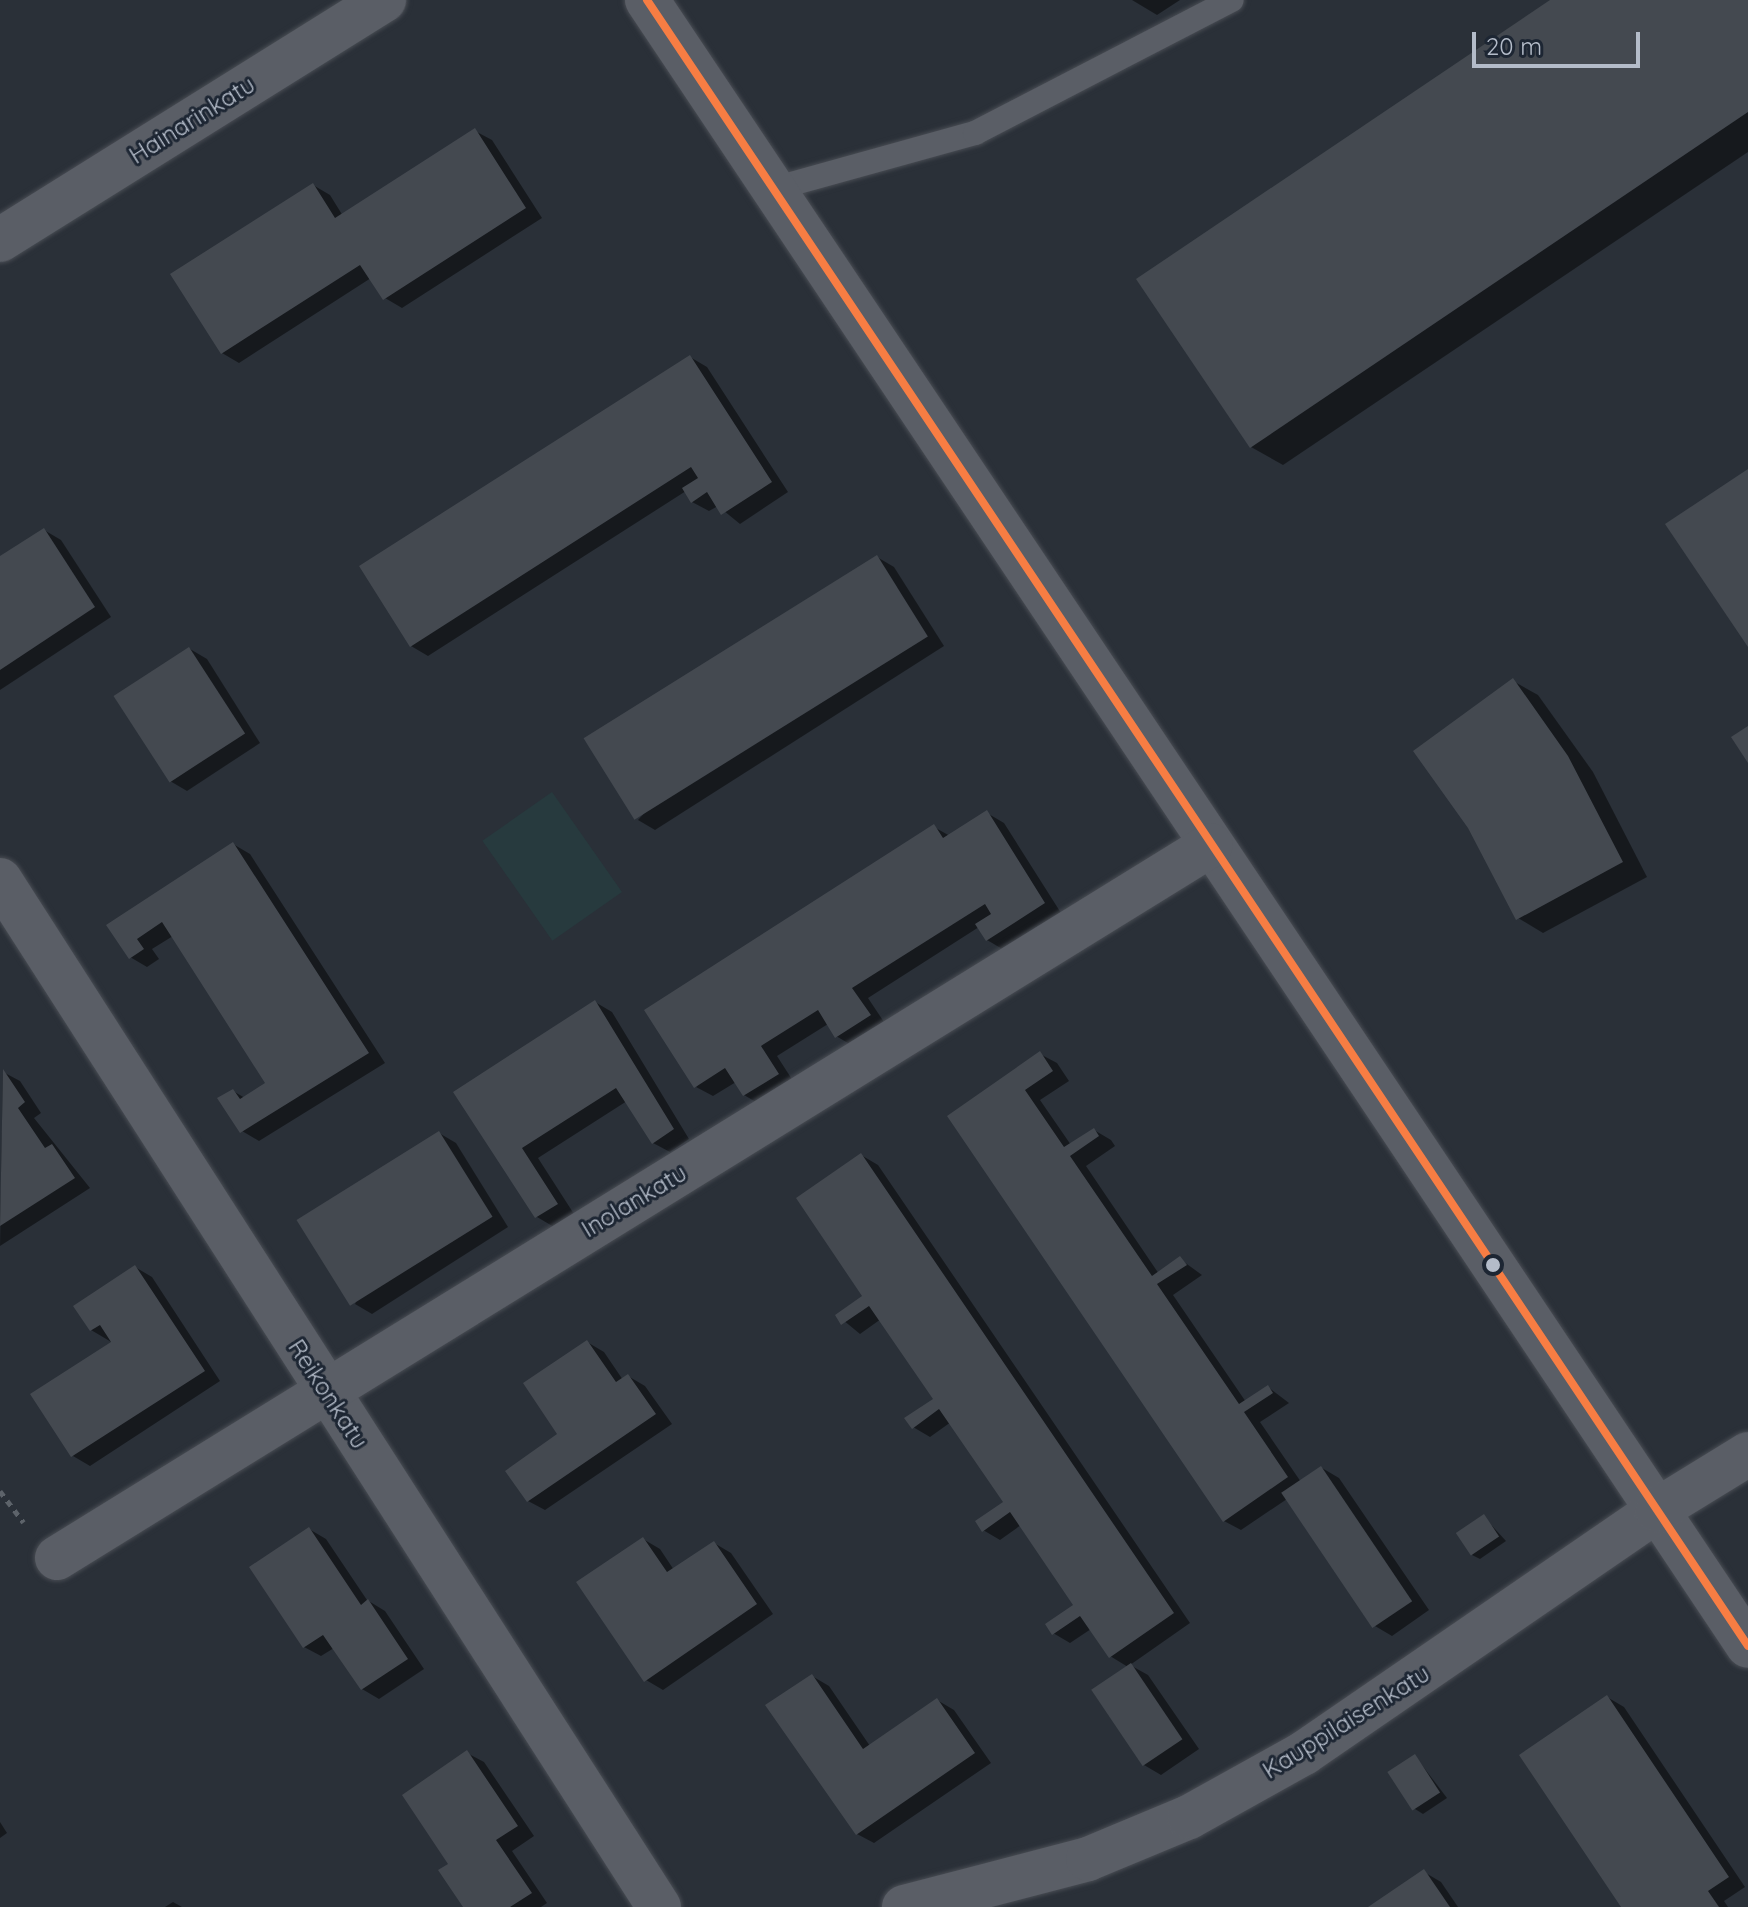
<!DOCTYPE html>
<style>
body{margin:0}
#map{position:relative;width:1748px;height:1907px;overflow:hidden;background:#2a3038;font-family:Quicksand,sans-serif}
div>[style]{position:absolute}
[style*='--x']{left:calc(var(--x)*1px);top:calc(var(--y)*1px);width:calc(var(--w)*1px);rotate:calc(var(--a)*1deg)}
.green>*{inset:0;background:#273a3e;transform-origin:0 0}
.shadow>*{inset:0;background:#0007}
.building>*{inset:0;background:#444950;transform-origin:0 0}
.path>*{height:5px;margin-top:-2.5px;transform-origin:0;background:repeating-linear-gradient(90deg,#5d636a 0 6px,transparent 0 12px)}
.roads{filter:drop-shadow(0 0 2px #484c53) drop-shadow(0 0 2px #484c53)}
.service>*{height:24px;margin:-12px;padding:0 12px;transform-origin:12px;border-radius:12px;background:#5a5e66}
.minor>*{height:44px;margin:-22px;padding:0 22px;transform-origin:22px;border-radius:22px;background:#5a5e66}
.bus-1>*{height:8px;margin:-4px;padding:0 4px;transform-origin:4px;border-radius:4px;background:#f77d43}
.dots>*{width:22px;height:22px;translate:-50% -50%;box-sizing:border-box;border:4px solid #1d2633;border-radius:50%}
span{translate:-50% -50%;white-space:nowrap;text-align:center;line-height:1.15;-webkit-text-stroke:6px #1d2633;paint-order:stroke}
.street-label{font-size:24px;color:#b4bcc9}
.scale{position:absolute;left:1472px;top:32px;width:168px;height:36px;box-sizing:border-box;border:4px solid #b4bcc9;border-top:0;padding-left:10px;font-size:24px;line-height:28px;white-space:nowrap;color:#b4bcc9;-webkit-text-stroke:6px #1d2633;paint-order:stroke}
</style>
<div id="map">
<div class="green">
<i style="left:552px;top:792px;width:122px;height:85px;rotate:55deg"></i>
</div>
<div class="shadow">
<i style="clip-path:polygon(1132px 0,1180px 0,1157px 15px)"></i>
<i style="clip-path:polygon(1554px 0,1748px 0,1748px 152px,1283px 465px,1251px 447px)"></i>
<i style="clip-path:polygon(475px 131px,492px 140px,542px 218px,402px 308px,385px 298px,371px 278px,239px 363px,222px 353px,313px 185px,330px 195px,343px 216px)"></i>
<i style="clip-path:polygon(690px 357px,707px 367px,788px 492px,740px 524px,718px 506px,709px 511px,692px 502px,686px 491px,428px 656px,411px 646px)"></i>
<i style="clip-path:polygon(44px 530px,61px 540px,111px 617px,0 690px,0 559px)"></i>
<i style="clip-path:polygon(877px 557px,894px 567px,944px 646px,655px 830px,638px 820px)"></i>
<i style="clip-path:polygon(190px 649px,207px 659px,260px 743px,187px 791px,170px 781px)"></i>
<i style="clip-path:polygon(1513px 681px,1538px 695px,1593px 772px,1647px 877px,1543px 933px,1518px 918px)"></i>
<i style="clip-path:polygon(987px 813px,1004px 823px,1061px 913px,1004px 950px,987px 940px,979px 927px,868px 998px,886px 1025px,853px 1046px,836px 1036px,828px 1024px,777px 1056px,795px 1084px,761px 1105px,744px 1095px,736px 1082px,713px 1096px,696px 1087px,934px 827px,950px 836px)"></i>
<i style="clip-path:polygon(233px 844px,250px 854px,385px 1063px,259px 1141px,242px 1131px,233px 1091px,245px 1098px,268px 1083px,173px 936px,152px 949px,159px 959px,147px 967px,130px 957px,109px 925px)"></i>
<i style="clip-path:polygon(595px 1002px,612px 1012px,689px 1139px,670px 1152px,653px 1143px,627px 1101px,538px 1158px,574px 1214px,554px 1227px,537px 1217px,456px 1092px)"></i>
<i style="clip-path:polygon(1040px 1054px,1057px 1063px,1069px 1081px,1040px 1100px,1071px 1145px,1094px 1130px,1111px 1140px,1115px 1146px,1086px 1166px,1159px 1274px,1180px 1259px,1202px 1275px,1173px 1295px,1246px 1402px,1268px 1387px,1289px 1403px,1260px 1422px,1301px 1482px,1322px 1468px,1339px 1478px,1429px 1610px,1392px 1636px,1375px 1626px,1287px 1499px,1241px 1530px,1224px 1521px,949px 1116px)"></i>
<i style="clip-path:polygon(3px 1072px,20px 1081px,41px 1113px,34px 1118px,90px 1188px,0 1246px)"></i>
<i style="clip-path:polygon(439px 1133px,456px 1143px,508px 1227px,372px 1314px,355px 1304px)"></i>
<i style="clip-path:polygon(861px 1155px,878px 1165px,1190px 1623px,1130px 1665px,1148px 1675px,1199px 1749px,1161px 1775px,1144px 1765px,1128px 1667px,1110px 1656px,1091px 1629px,1070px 1643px,1053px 1633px,1075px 1606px,1021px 1525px,1000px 1540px,983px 1530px,1006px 1502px,951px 1422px,930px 1437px,913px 1427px,935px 1399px,881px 1319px,860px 1334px,837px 1315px,865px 1296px)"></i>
<i style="clip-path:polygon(135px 1267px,152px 1277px,220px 1381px,90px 1466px,73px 1456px,113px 1343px,91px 1330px)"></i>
<i style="clip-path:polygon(587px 1342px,604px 1352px,623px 1380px,628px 1376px,645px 1386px,672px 1424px,545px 1510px,528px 1501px,560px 1435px)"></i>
<i style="clip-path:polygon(1484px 1517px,1506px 1541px,1480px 1559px,1472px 1555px)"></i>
<i style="clip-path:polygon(309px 1529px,326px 1539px,367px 1600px,385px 1611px,424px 1669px,379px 1699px,362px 1689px,334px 1648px,321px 1656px,304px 1647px)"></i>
<i style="clip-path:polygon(643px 1539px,660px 1549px,674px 1570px,714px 1543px,731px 1553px,773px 1614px,663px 1690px,646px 1680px)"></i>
<i style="clip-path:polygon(812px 1676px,829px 1686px,870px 1746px,937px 1700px,954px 1710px,991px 1763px,874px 1843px,857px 1834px)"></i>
<i style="clip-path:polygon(1607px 1697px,1624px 1707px,1745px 1887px,1724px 1901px,1728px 1907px,1624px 1907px)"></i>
<i style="clip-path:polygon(467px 1753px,484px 1762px,534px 1836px,512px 1851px,547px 1903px,541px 1907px,465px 1907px,450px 1865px)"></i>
<i style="clip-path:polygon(1415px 1756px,1447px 1798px,1423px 1814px,1415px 1809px)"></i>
<i style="clip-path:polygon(0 1822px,7px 1833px,0 1838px)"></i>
<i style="clip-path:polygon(1424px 1872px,1441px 1882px,1458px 1907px,1372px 1907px)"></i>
<i style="clip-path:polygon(173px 1902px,182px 1907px,165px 1907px)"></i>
</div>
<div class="building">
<i style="clip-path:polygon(1550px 0,1748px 0,1748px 112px,1250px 448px,1136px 279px)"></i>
<i style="clip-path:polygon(475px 128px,526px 208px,383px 300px,360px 265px,221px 354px,170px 274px,313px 183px,335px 218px)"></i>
<i style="clip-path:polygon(690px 355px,772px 482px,721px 515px,707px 492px,691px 503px,682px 488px,698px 478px,691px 467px,410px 647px,359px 566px)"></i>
<i style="clip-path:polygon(1748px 469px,1748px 647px,1665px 524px)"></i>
<i style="clip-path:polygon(44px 528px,95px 607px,0 670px,0 556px)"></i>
<i style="left:877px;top:555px;width:96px;height:346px;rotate:58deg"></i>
<i style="left:189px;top:647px;width:103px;height:90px;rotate:57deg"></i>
<i style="clip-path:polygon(1513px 678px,1568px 756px,1623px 862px,1516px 920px,1468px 828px,1413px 751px)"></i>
<i style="clip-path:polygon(1748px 726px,1748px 763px,1731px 737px)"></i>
<i style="clip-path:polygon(987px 810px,1045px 903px,986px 941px,975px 924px,991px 914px,985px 904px,852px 988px,871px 1015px,835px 1038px,818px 1010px,761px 1046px,779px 1074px,743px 1096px,725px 1068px,694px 1088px,644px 1010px,934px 824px,943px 838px)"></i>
<i style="clip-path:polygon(233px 842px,369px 1053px,240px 1133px,217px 1098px,233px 1089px,240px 1099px,265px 1083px,162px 922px,137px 939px,144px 949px,129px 959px,106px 925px)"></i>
<i style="clip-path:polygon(595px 1000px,674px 1129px,652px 1144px,616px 1088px,522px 1148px,558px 1204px,535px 1218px,453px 1092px)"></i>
<i style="clip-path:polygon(1040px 1051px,1053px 1071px,1025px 1090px,1064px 1147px,1094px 1128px,1099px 1136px,1070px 1156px,1152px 1276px,1180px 1256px,1187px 1265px,1157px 1284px,1239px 1404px,1268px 1385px,1273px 1393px,1244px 1412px,1288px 1477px,1223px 1522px,947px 1116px)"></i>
<i style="clip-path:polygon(3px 1069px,25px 1102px,18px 1108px,45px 1148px,52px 1144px,75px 1178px,0 1226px)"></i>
<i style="left:439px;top:1131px;width:101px;height:168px;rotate:58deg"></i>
<i style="clip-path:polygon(861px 1153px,1174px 1613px,1109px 1658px,1080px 1616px,1052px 1635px,1045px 1624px,1073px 1605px,1010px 1512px,982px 1532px,975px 1521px,1003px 1502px,939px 1409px,912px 1429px,904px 1418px,933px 1399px,869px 1306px,841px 1325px,835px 1315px,862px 1296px,796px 1198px)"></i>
<i style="clip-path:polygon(135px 1265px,205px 1371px,71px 1457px,30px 1394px,111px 1342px,100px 1325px,90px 1331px,73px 1306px)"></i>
<i style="clip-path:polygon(587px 1340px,616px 1382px,628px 1374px,656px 1414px,527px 1502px,505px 1471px,557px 1434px,523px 1383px)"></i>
<i style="left:1321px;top:1466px;width:163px;height:48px;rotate:56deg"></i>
<i style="left:1484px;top:1514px;width:27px;height:34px;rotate:56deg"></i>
<i style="clip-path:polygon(309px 1527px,361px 1605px,368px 1599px,408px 1659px,361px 1690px,323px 1635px,303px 1648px,249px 1567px)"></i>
<i style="clip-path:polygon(643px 1537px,667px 1572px,714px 1541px,757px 1604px,644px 1682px,576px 1582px)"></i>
<i style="left:1131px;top:1663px;width:92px;height:48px;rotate:56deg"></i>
<i style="clip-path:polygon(812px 1674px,863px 1749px,937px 1698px,975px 1753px,856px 1835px,765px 1705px)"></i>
<i style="clip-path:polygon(1607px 1695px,1729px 1877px,1708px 1891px,1719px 1907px,1621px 1907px,1519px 1755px)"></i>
<i style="clip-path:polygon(467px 1750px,518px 1826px,496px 1840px,532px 1893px,510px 1907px,463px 1907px,438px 1870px,448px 1864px,402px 1795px)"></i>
<i style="left:1415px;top:1754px;width:46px;height:33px;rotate:57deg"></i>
<i style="clip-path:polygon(1424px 1869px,1450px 1907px,1368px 1907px)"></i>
</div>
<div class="path">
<i style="--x:0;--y:1491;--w:39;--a:53"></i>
</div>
<div class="roads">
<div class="service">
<i style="--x:773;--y:189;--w:210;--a:-15.5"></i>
<i style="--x:975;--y:133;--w:289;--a:-27.4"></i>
</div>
<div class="minor">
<i style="--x:647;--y:0;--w:1980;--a:56.22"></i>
<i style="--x:0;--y:240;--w:453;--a:-32"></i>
<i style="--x:0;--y:880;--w:1220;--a:57.31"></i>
<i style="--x:57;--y:1558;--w:1356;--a:-31.71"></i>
<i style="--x:904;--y:1907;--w:190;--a:-14.6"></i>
<i style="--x:1088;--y:1859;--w:109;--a:-22.6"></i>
<i style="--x:1189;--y:1817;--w:132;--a:-29.1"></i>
<i style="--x:1304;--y:1753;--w:429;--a:-34.5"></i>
<i style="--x:1657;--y:1510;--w:107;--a:-31.6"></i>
</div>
</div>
<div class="bus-1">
<i style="--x:647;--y:0;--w:1980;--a:56.22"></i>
</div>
<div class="dots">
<i style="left:1493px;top:1265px;background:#b4bcc9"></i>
</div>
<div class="street-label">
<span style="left:192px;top:120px;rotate:-32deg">Hainarinkatu</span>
<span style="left:634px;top:1201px;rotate:-31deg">Inolankatu</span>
<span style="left:328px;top:1394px;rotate:57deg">Reikonkatu</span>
<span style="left:1346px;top:1722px;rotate:-32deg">Kauppilaisenkatu</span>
</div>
<div class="scale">20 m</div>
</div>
